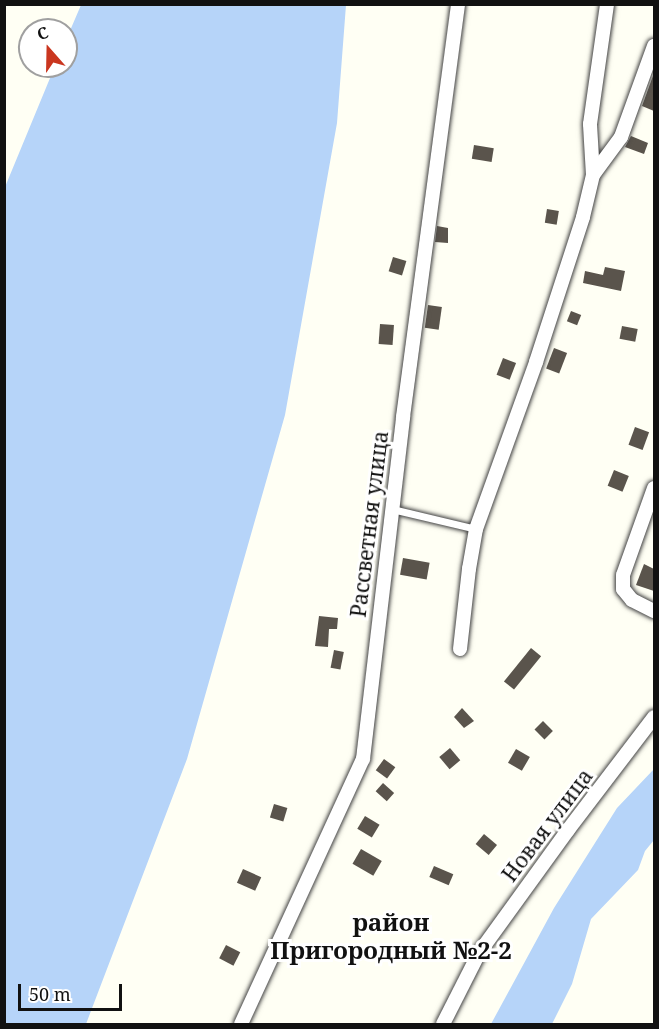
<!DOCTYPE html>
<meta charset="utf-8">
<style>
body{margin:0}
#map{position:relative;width:659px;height:1029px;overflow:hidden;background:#fffff4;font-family:"Noto Serif",serif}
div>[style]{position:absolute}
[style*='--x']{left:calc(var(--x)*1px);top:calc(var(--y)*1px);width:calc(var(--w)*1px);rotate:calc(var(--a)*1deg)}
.water>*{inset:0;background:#b6d4f9}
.building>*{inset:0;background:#5a544c;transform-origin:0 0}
.roads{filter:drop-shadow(0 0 2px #444) drop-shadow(0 0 2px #444)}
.lane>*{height:7px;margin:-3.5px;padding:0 3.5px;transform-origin:3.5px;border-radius:3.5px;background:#fff}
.street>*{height:14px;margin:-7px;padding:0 7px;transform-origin:7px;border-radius:7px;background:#fff}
span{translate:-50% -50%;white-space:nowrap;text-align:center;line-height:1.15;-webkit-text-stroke:6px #fff;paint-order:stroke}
.street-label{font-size:21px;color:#111}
.quarter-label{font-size:24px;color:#111;font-weight:700}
.frame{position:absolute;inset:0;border:6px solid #111;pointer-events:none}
.north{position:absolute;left:18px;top:18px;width:60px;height:60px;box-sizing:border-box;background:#fff;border:2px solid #a0a0a0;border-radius:50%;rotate:340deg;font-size:16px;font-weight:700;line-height:24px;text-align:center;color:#111}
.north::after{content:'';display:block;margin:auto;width:21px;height:27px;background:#ca361f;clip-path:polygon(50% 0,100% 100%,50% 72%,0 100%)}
.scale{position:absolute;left:18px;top:984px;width:104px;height:27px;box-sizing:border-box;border:3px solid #111;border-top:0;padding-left:8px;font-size:18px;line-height:21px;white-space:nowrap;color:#111;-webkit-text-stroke:4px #fff;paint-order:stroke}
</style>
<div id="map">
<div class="water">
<i style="clip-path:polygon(81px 5px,346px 5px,337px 123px,285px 415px,187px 759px,86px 1024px,5px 1024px,5px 187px,55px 66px,66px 66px,66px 40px)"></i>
<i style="clip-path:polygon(654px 769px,654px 840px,645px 851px,638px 870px,591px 919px,572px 984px,552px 1024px,491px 1024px,554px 908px,617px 808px)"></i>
</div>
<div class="building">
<i style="clip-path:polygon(654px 73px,654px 111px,642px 106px)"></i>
<i style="clip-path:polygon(631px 136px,648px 143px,644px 154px,625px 147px)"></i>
<i style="left:474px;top:145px;width:20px;height:14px;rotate:9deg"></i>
<i style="left:547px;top:209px;width:12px;height:14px;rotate:9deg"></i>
<i style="clip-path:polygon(437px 226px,448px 228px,448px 243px,435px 242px)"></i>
<i style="left:393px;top:257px;width:14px;height:15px;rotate:17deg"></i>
<i style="clip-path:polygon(605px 267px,625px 271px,621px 291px,583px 283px,585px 271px,603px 275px)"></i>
<i style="left:428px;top:305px;width:14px;height:23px;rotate:8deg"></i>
<i style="left:571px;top:311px;width:11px;height:11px;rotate:22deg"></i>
<i style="left:380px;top:324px;width:14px;height:20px;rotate:4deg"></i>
<i style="left:622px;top:326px;width:16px;height:13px;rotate:11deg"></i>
<i style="left:554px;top:348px;width:14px;height:22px;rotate:21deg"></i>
<i style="left:503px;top:358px;width:14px;height:18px;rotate:21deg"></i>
<i style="left:635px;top:427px;width:15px;height:19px;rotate:20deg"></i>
<i style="left:614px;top:470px;width:16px;height:17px;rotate:22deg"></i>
<i style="left:403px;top:558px;width:27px;height:17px;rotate:10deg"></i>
<i style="clip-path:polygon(644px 564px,654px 569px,654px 591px,636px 585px)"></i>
<i style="clip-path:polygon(319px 616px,338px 618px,337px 629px,329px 629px,328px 647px,315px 646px)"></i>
<i style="left:531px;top:648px;width:13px;height:43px;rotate:39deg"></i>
<i style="left:334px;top:650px;width:10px;height:18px;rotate:11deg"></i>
<i style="clip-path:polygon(462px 708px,474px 721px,464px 728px,454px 717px)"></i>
<i style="left:543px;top:721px;width:14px;height:12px;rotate:45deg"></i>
<i style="left:450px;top:748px;width:16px;height:14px;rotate:50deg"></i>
<i style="left:516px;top:749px;width:16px;height:16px;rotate:30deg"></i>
<i style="left:384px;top:759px;width:14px;height:14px;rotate:36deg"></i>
<i style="left:383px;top:783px;width:15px;height:11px;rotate:42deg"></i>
<i style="left:274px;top:804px;width:14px;height:14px;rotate:17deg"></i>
<i style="left:365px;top:816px;width:17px;height:15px;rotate:31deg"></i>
<i style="left:484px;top:834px;width:17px;height:13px;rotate:40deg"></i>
<i style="left:361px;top:849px;width:24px;height:17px;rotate:30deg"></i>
<i style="left:434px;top:866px;width:21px;height:12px;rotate:23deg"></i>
<i style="left:243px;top:869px;width:20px;height:15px;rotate:24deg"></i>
<i style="left:226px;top:945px;width:16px;height:15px;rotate:27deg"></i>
</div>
<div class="roads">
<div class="lane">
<i style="--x:392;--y:509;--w:86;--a:13.4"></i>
</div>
<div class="street">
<i style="--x:593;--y:175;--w:47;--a:-53.6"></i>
<i style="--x:621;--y:137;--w:97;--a:-70.1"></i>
<i style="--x:654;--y:488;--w:92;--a:109.6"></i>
<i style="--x:623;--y:575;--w:14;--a:90"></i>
<i style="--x:623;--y:589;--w:14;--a:51"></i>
<i style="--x:632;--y:600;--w:25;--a:27"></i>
<i style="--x:460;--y:649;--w:81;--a:-83.6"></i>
<i style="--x:469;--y:569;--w:41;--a:-80.1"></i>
<i style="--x:476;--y:529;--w:177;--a:-70.2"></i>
<i style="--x:536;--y:362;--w:152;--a:-72"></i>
<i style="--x:583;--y:217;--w:43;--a:-76.6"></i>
<i style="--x:593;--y:175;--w:51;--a:-93.4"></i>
<i style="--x:590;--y:124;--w:121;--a:-81.9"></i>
<i style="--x:241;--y:1024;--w:292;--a:-65.3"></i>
<i style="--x:363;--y:759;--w:344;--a:-83.3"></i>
<i style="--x:403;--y:417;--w:417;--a:-82.4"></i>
<i style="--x:443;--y:1024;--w:80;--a:-63.1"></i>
<i style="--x:479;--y:953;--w:152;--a:-54.1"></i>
<i style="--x:568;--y:830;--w:142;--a:-52.7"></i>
</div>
</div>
<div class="street-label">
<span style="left:369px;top:524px;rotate:-83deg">Рассветная улица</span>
<span style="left:547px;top:825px;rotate:-53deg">Новая улица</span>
</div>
<div class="quarter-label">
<span style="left:391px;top:936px">район<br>Пригородный №2-2</span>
</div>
<div class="frame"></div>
<div class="north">С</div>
<div class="scale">50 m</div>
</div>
